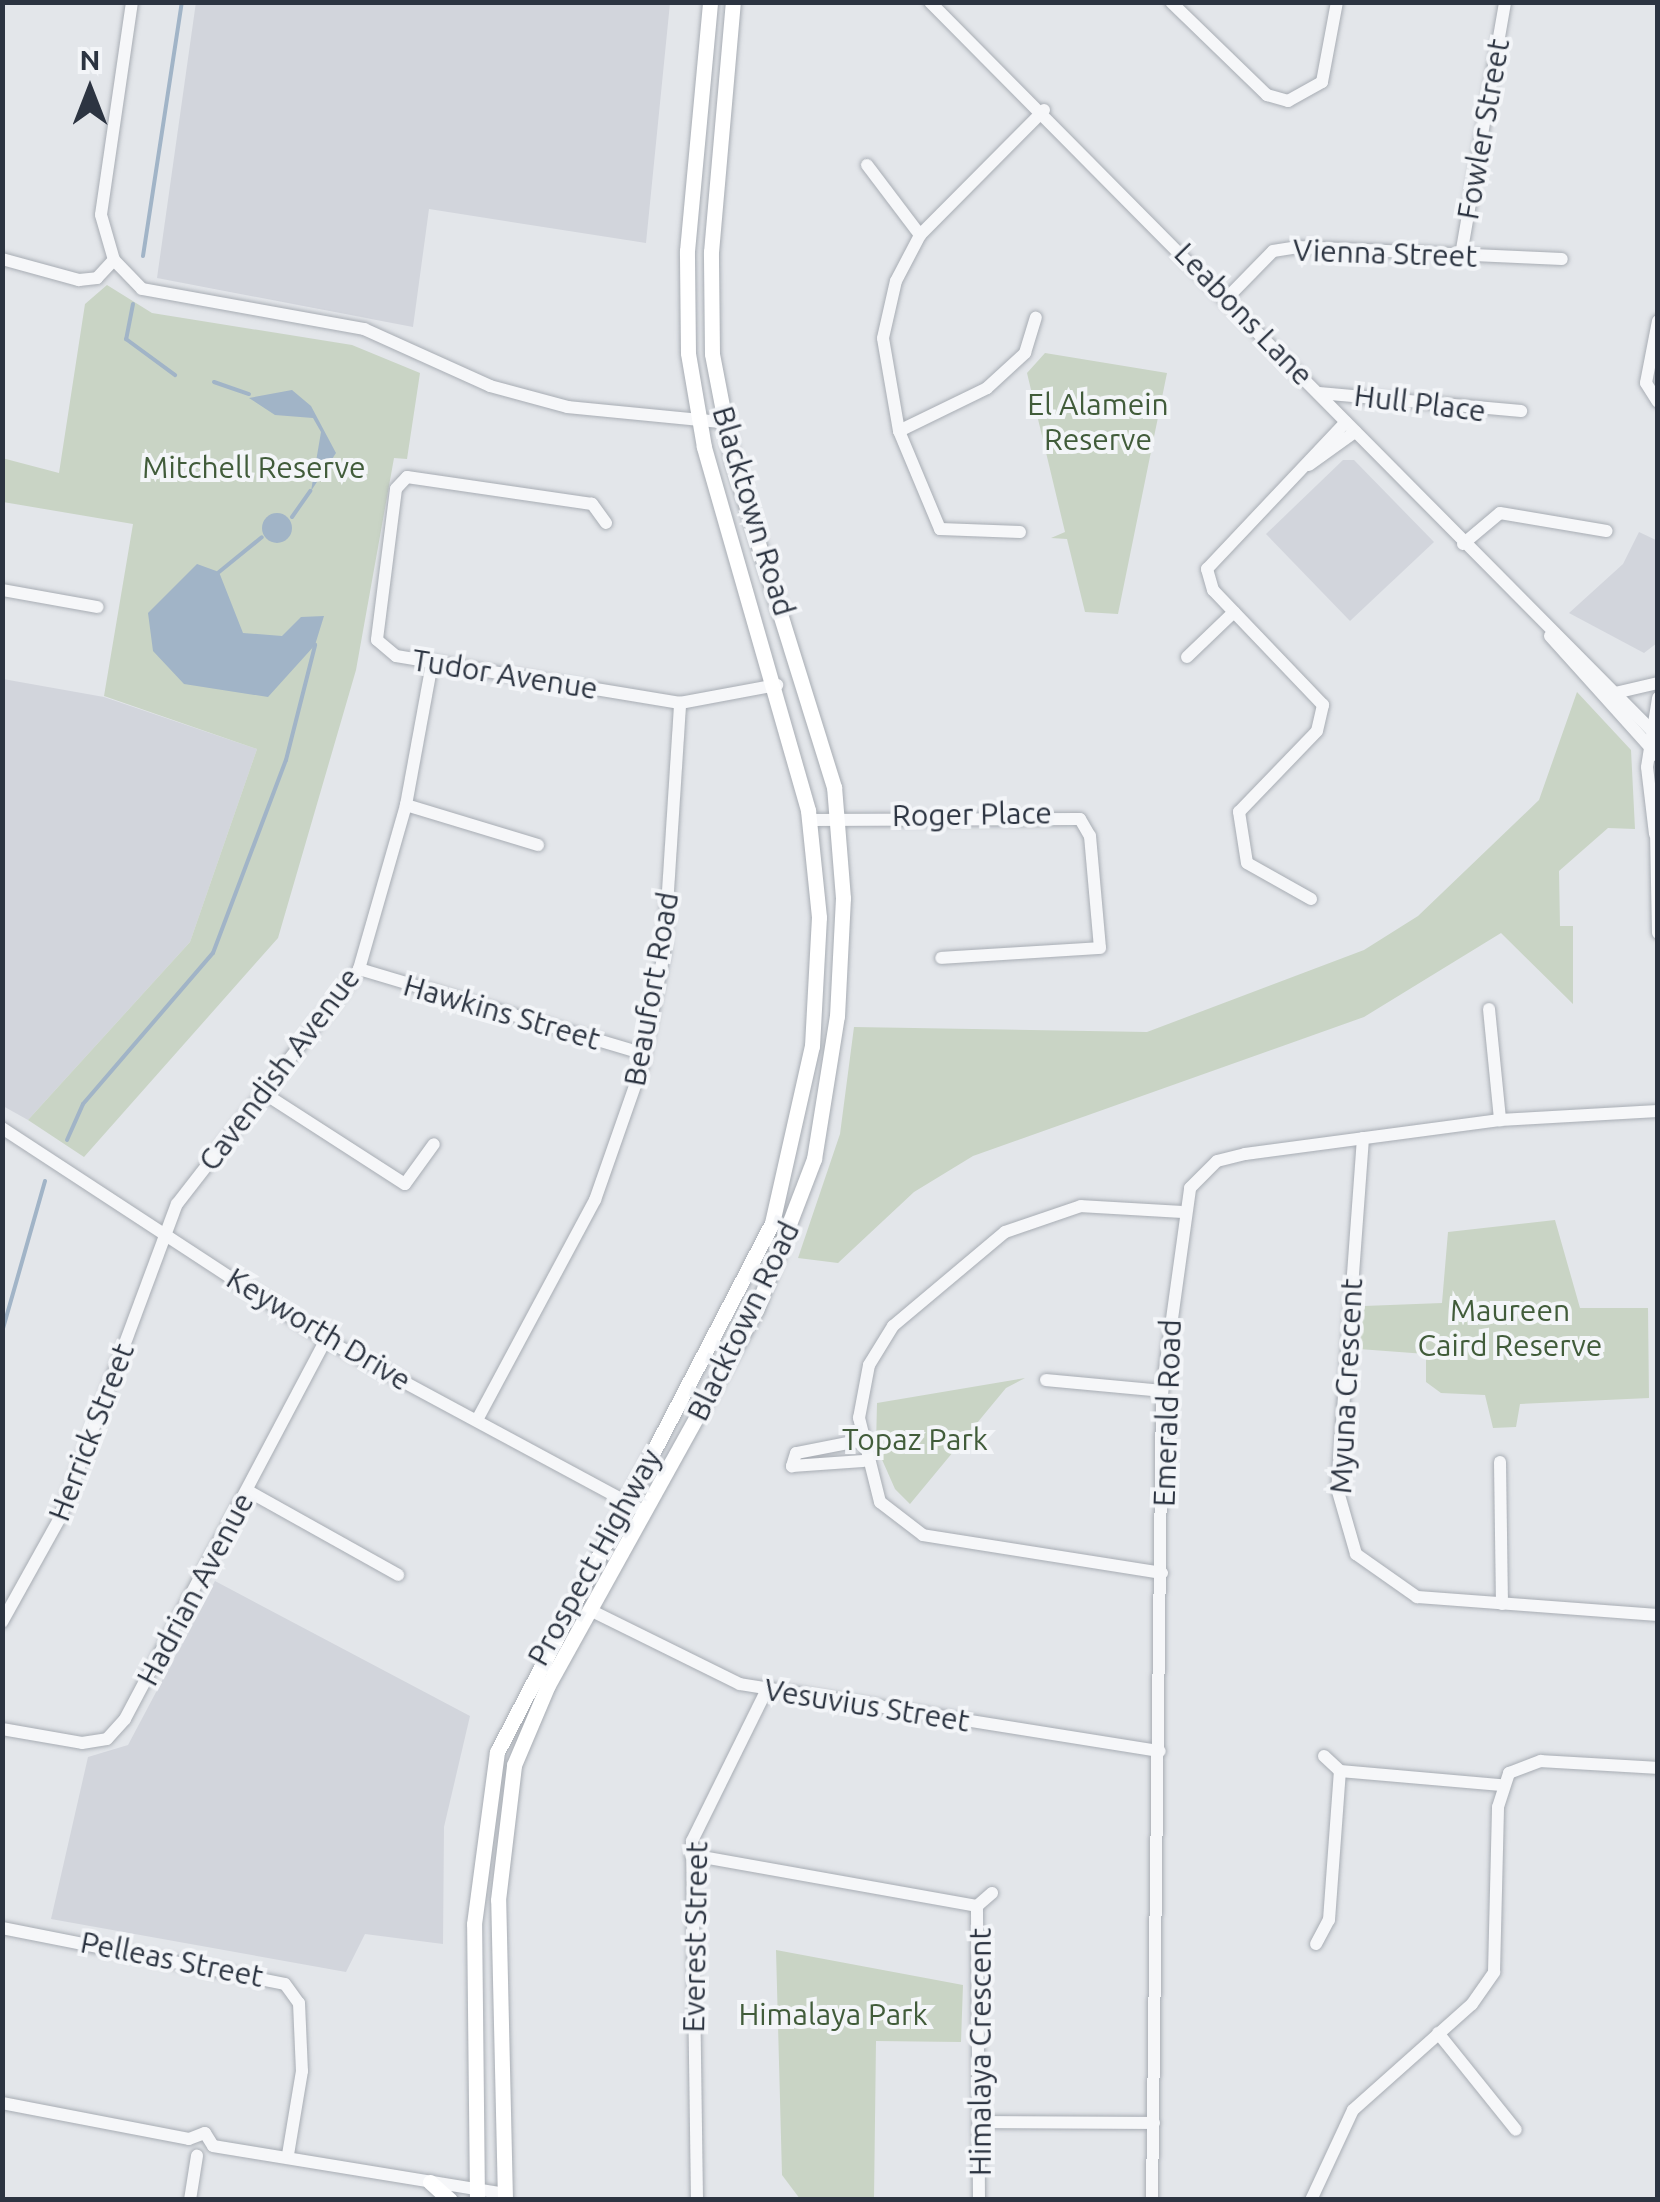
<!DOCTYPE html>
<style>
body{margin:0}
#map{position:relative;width:1660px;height:2202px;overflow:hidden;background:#e3e6ea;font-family:Ubuntu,sans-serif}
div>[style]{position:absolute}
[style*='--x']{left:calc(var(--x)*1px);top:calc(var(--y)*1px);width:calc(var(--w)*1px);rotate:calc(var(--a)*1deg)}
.built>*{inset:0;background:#d2d5dc}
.green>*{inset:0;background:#c9d4c5}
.water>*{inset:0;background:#a1b4c7}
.round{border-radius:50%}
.stream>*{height:4px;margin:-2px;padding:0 2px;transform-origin:2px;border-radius:2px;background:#a1b4c7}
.roads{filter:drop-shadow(0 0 2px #a8adb4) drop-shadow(0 0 2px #a8adb4)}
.minor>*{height:12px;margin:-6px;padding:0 6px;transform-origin:6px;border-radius:6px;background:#f6f7f9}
.major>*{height:15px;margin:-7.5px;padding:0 7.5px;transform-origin:7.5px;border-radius:7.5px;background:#fff}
span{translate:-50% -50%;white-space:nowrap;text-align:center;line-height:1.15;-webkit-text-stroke:8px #f3f5f8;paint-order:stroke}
.street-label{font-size:30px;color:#2c3441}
.park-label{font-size:30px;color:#415c3a}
.frame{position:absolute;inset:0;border:5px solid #2c3441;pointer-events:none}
.north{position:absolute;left:40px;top:40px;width:100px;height:100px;-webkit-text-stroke:8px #f3f5f8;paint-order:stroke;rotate:0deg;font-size:28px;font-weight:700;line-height:40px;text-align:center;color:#2c3441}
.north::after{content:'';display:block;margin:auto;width:35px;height:45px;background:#2c3441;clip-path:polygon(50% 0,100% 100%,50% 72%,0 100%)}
</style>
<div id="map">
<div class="built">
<i style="clip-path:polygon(196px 2px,670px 3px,646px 243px,429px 209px,413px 327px,157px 278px)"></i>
<i style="clip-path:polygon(1343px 460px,1354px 460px,1434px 542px,1350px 621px,1266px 534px)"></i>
<i style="clip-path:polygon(1639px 532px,1658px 541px,1657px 643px,1644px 653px,1569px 613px,1623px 564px)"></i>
<i style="clip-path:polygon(3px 679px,104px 697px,257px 749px,190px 942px,28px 1120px,3px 1106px)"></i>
<i style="clip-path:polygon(215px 1581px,470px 1716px,444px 1827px,443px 1944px,365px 1934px,346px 1972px,51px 1919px,88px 1757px,128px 1745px)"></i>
</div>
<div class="green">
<i style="clip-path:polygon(107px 285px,152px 313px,352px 345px,420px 373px,407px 459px,394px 458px,356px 670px,278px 938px,84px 1157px,28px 1120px,190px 942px,257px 749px,104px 696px,133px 524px,3px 502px,2px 458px,59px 473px,85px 304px)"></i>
<i style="clip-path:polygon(1045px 353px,1167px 373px,1118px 614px,1085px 612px,1067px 539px,1051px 538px,1065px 532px,1027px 373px)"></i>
<i style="clip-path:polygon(1577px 692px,1631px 750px,1635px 829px,1608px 828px,1559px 871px,1560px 926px,1573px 926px,1573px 1004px,1501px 933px,1364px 1017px,973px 1156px,914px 1192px,838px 1263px,798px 1258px,840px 1134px,854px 1027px,1147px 1032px,1364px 950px,1418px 916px,1539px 800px)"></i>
<i style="clip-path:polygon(1555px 1220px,1580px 1308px,1648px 1308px,1649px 1398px,1520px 1404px,1516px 1427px,1493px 1428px,1485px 1395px,1441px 1393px,1426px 1382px,1426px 1354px,1359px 1349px,1364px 1306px,1442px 1303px,1448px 1232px)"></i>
<i style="clip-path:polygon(1025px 1378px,1006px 1388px,910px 1504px,895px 1489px,876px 1446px,877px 1403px)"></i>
<i style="clip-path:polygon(776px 1950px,963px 1985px,961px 2042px,876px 2041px,874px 2199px,800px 2199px,782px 2175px)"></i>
</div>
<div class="water">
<i style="clip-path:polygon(292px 390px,311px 406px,336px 453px,311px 491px,321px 432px,313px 418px,275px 415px,249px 398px)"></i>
<i class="round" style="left:262px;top:513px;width:30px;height:30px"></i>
<i style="clip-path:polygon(197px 564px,219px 572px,243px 633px,282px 636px,301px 617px,324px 616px,315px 645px,268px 697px,184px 684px,153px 651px,148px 613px)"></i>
</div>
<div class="stream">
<i style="--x:143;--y:256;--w:257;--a:-81.3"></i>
<i style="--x:133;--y:304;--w:36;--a:101"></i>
<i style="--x:126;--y:339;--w:61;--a:36.3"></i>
<i style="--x:214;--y:382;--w:37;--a:19"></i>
<i style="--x:292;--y:517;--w:32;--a:-55"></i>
<i style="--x:219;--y:572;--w:55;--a:-39.1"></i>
<i style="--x:67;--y:1140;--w:39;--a:-66"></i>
<i style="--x:83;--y:1104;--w:199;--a:-49.3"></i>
<i style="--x:213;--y:953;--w:206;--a:-69.3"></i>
<i style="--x:286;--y:760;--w:119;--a:-75.8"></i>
<i style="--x:2;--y:1332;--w:157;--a:-74.1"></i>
</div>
<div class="roads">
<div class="minor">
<i style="--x:132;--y:2;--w:215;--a:98.3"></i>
<i style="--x:101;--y:215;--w:47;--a:73.9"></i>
<i style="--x:114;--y:260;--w:40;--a:46"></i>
<i style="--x:142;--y:289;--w:226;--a:10.2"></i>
<i style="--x:364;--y:329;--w:138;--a:24.3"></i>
<i style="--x:490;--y:386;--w:81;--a:15.1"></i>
<i style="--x:568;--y:407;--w:155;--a:5.6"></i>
<i style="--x:930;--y:2;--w:1035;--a:45.27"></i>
<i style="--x:1171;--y:2;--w:134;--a:44.1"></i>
<i style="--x:1267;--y:95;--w:22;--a:16"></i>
<i style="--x:1288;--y:101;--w:39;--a:-29"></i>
<i style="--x:1322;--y:82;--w:81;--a:-79.4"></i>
<i style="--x:867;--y:165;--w:88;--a:52.9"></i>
<i style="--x:1461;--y:255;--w:257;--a:-80.1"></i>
<i style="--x:2;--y:259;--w:80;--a:15.3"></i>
<i style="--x:79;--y:280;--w:18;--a:-6"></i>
<i style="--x:97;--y:278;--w:25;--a:-47"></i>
<i style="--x:1228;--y:297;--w:64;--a:-45.6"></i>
<i style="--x:1273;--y:251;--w:24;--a:-9"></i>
<i style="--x:1297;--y:247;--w:265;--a:2.6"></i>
<i style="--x:1658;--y:321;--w:63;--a:101"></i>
<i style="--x:1646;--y:383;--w:22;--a:58"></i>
<i style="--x:1319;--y:393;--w:203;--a:5.1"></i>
<i style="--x:899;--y:431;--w:98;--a:-26"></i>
<i style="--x:987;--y:388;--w:52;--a:-42.6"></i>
<i style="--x:1025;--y:353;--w:37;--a:-73"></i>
<i style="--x:1309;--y:465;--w:57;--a:-35.7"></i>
<i style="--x:606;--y:523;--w:24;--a:-126"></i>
<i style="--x:592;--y:504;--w:187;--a:-171.7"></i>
<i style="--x:407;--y:477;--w:16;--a:133"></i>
<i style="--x:396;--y:489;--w:152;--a:97.2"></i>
<i style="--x:377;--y:640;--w:25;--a:40"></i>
<i style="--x:396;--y:656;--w:288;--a:9.4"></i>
<i style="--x:680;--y:703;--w:99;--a:-10.5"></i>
<i style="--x:1020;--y:532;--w:80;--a:-177.9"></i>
<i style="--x:940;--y:529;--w:106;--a:-112.7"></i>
<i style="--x:899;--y:431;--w:94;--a:-99.8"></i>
<i style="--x:883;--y:338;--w:58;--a:-77.2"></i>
<i style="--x:896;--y:281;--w:52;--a:-62.4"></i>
<i style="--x:920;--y:235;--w:176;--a:-45.2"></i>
<i style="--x:1463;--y:544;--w:48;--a:-40"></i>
<i style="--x:1500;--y:513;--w:108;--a:9.6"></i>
<i style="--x:2;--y:590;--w:97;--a:10.1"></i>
<i style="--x:1550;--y:636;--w:161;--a:48"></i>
<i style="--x:1187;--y:657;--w:65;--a:-43.8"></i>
<i style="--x:1615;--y:693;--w:44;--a:-13.1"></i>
<i style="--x:406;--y:805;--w:138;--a:16.9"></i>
<i style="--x:809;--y:820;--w:271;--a:-0.2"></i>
<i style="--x:1080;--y:819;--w:20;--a:60"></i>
<i style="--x:1090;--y:836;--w:112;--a:84.9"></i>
<i style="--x:1100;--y:948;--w:159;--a:176.4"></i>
<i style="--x:1656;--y:830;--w:103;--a:88.9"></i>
<i style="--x:1655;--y:834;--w:67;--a:-96.8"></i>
<i style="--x:1647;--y:767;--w:70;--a:-80.9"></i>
<i style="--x:1311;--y:899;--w:73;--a:-150.6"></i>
<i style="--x:1247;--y:863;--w:52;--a:-98.9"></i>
<i style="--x:1239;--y:812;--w:112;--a:-46.1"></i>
<i style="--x:1317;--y:731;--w:27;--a:-77"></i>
<i style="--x:1323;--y:705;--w:159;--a:-133.7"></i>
<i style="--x:1213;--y:590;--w:22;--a:-106"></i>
<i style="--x:1207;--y:569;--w:202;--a:-46.6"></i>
<i style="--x:359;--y:969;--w:298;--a:16.6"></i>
<i style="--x:1489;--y:1009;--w:112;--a:84.3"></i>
<i style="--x:262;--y:1092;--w:170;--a:32.8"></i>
<i style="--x:405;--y:1184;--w:49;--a:-54.1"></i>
<i style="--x:2;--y:1128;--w:387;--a:33.2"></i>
<i style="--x:326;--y:1340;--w:363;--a:28.3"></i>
<i style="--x:1363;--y:1138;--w:351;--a:94.2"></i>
<i style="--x:1337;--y:1488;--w:69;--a:73.9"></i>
<i style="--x:1356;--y:1554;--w:75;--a:35.2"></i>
<i style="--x:1417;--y:1597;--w:242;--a:4.3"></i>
<i style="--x:1046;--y:1380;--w:117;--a:5.4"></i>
<i style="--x:477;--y:1420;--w:250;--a:-61.8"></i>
<i style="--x:595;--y:1200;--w:142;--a:-70.7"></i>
<i style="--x:642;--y:1066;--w:115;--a:-79"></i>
<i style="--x:664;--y:953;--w:251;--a:-86.3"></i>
<i style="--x:858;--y:1441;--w:63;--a:169"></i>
<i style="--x:796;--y:1453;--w:14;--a:107"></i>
<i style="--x:792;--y:1466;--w:71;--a:-4"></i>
<i style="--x:1500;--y:1462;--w:142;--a:89.2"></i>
<i style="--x:248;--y:1491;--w:172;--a:29.2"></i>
<i style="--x:1162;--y:1573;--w:242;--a:-171"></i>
<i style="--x:923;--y:1535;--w:54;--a:-142.5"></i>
<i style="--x:880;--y:1502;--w:87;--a:-104"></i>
<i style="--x:859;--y:1418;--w:54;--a:-79.3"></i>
<i style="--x:869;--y:1365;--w:46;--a:-58.4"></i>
<i style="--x:893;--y:1326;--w:146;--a:-40"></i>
<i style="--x:1005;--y:1232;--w:80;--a:-18.9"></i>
<i style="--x:1081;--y:1206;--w:100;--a:3.4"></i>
<i style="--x:590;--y:1610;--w:167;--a:26.3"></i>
<i style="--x:740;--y:1684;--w:425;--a:9.1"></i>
<i style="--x:2;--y:1622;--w:119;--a:-60.9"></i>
<i style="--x:60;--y:1518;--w:335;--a:-69.6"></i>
<i style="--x:177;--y:1204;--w:297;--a:-52.2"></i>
<i style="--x:359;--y:969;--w:171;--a:-74"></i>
<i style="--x:406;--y:805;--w:144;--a:-79.6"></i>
<i style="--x:2;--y:1729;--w:81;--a:9.9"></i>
<i style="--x:82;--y:1743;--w:25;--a:-9"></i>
<i style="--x:107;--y:1739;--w:27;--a:-48"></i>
<i style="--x:125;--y:1719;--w:429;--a:-62.1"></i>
<i style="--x:1324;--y:1756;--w:22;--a:43"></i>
<i style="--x:1340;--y:1771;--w:162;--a:5"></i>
<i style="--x:691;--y:1855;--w:291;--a:10.1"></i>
<i style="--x:2;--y:1928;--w:288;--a:11.2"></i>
<i style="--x:285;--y:1984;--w:24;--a:54"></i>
<i style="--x:299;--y:2003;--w:68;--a:87.5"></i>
<i style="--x:302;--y:2071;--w:85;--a:99.5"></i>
<i style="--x:1316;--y:1944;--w:27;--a:-62"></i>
<i style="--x:1329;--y:1920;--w:149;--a:-85.8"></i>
<i style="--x:1438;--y:2033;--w:124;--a:51.2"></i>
<i style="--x:2;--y:2103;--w:190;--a:10.9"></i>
<i style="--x:980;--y:2122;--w:174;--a:0.3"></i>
<i style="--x:189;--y:2139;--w:17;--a:-21"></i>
<i style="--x:205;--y:2133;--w:15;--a:58"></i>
<i style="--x:213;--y:2146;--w:296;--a:9.3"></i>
<i style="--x:190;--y:2200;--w:45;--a:-81"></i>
<i style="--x:697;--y:2200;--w:359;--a:-90.8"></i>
<i style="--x:692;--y:1841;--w:167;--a:-63.7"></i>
<i style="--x:979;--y:2200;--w:294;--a:-90.4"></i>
<i style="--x:977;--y:1906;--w:20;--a:-41"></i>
<i style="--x:1152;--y:2200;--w:809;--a:-89.29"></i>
<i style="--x:1162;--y:1391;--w:205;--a:-82.1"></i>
<i style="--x:1190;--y:1188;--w:38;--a:-45"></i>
<i style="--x:1217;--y:1161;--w:29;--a:-14"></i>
<i style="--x:1245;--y:1154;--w:257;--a:-7.6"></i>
<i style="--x:1500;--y:1120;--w:158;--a:-3.3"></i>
<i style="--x:1311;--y:2200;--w:99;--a:-65"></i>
<i style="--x:1353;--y:2110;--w:159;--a:-41.7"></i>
<i style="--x:1472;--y:2004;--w:39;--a:-55"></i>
<i style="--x:1494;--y:1972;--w:165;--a:-88.6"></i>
<i style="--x:1498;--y:1807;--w:36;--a:-72"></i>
<i style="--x:1509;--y:1773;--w:34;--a:-21"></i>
<i style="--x:1541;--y:1761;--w:117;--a:3.4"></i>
</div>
<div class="major">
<i style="--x:430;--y:2182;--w:27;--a:42"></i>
<i style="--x:477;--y:2200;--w:276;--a:-90.6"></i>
<i style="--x:474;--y:1924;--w:174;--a:-82.4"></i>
<i style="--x:497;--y:1752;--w:596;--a:-62.53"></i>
<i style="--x:772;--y:1223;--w:181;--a:-77.3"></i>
<i style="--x:812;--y:1046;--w:129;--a:-86.9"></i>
<i style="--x:819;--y:917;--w:108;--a:-95.9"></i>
<i style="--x:808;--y:810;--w:378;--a:-106"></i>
<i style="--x:704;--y:447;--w:95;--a:-99.7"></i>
<i style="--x:688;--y:353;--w:102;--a:-90.6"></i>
<i style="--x:687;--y:251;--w:250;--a:-84.7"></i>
<i style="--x:505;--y:2200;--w:300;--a:-91.3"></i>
<i style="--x:498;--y:1900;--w:136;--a:-83.2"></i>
<i style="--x:514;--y:1765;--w:87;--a:-67"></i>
<i style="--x:548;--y:1685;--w:429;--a:-61"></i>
<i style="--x:756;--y:1310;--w:162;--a:-69"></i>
<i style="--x:814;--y:1159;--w:145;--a:-80.9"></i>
<i style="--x:837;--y:1016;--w:118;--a:-87.1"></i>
<i style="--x:843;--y:898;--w:111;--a:-94.6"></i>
<i style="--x:834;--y:787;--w:339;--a:-107.3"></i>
<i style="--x:733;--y:463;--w:111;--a:-100.9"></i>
<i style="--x:712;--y:354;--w:102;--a:-90.6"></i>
<i style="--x:711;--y:252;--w:251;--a:-85"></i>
</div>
</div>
<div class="street-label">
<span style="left:1483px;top:129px;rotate:-80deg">Fowler Street</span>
<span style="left:1385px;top:253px;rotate:2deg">Vienna Street</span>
<span style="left:1244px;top:314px;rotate:46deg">Leabons Lane</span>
<span style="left:1420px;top:403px;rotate:7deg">Hull Place</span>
<span style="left:754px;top:511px;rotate:73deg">Blacktown Road</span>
<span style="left:505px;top:674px;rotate:9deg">Tudor Avenue</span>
<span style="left:972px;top:814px;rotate:-1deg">Roger Place</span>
<span style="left:651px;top:989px;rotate:-80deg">Beaufort Road</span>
<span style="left:502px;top:1012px;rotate:16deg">Hawkins Street</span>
<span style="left:279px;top:1069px;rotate:-53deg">Cavendish Avenue</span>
<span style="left:743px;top:1321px;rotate:-64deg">Blacktown Road</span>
<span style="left:319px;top:1329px;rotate:31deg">Keyworth Drive</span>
<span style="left:1346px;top:1386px;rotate:-87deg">Myuna Crescent</span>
<span style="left:1167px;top:1413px;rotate:-88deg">Emerald Road</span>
<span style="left:91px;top:1432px;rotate:-69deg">Herrick Street</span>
<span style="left:594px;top:1557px;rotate:-61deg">Prospect Highway</span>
<span style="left:195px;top:1589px;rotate:-62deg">Hadrian Avenue</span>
<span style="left:867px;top:1705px;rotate:9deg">Vesuvius Street</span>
<span style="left:695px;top:1937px;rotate:-89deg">Everest Street</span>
<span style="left:172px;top:1959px;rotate:11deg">Pelleas Street</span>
<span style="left:980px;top:2052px;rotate:-90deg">Himalaya Crescent</span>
</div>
<div class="park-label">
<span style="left:1098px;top:421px">El Alamein<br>Reserve</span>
<span style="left:254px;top:467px">Mitchell Reserve</span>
<span style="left:1510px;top:1327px">Maureen<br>Caird Reserve</span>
<span style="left:915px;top:1439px">Topaz Park</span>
<span style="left:833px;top:2014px">Himalaya Park</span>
</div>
<div class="frame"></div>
<div class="north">N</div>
</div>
